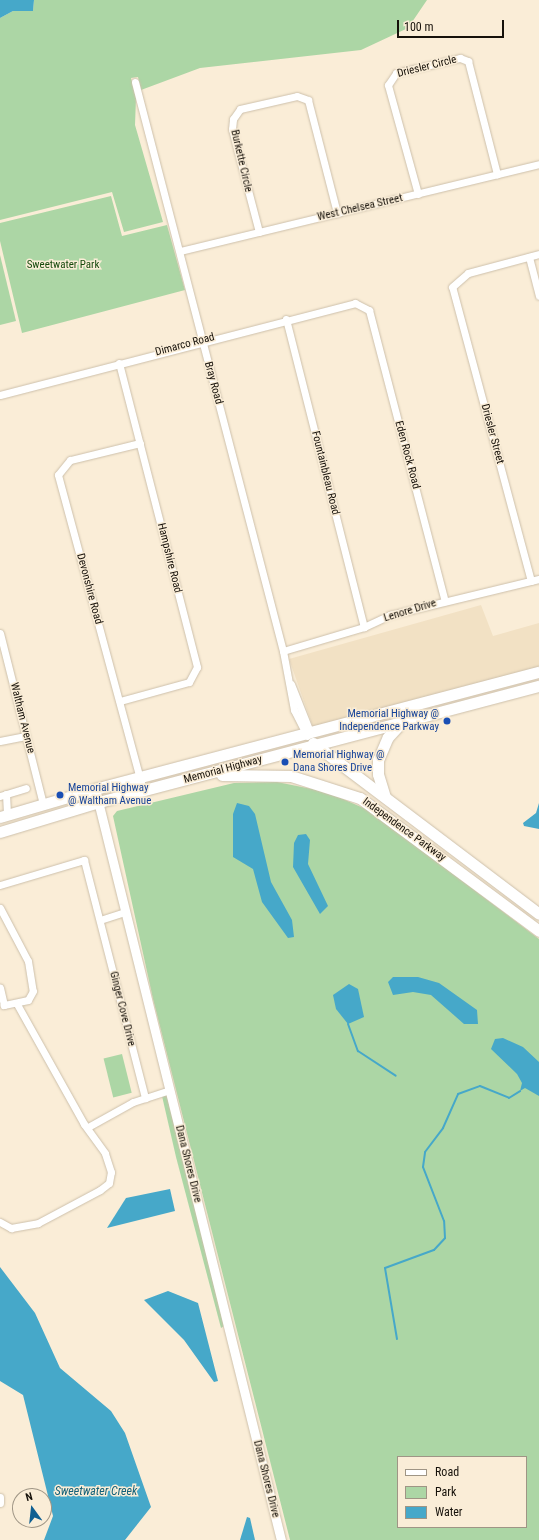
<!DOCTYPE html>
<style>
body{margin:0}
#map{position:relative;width:539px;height:1540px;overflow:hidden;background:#faedd7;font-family:"Roboto Condensed",sans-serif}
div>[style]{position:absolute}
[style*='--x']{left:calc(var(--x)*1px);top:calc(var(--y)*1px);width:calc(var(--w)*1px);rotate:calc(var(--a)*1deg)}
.built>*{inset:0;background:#f2e1c4}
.green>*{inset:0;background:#acd6a5;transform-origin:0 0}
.water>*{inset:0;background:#46a8c9}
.stream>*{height:2px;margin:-1px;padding:0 1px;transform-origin:1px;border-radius:1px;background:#46a8c9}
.roads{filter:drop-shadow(0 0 1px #cdc0ab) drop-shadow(0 0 1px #cdc0ab)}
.minor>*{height:7px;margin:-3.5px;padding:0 3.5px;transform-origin:3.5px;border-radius:3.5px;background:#fff}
.tertiary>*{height:9px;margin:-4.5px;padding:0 4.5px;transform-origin:4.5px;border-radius:4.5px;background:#fff}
.secondary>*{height:11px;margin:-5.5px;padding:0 5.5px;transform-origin:5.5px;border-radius:5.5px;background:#fff}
.dots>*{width:11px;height:11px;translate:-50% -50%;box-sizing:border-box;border:2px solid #faedd7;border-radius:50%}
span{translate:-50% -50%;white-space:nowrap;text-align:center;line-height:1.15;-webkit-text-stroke:3px #faedd7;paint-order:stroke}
.street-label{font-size:11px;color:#16110a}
.park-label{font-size:11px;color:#154a0d}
.transit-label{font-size:11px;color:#164399}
.right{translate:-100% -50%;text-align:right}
.left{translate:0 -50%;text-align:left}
.water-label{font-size:12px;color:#136078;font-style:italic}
.legend{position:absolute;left:397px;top:1456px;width:130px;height:72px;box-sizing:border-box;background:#faedd7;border:1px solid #9f9585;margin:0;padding:5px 7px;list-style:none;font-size:12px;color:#16110a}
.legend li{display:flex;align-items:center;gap:8px;height:20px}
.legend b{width:20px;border:1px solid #9f9585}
.north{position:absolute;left:12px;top:1488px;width:40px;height:40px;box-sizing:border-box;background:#faedd7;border:1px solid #9f9585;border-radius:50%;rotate:345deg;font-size:11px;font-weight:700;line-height:16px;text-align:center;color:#16110a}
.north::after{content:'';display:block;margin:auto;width:14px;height:18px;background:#0f5f91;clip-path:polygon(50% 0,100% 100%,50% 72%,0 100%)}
.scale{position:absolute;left:397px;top:20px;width:107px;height:18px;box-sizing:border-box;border:2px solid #16110a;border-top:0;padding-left:5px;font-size:12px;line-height:14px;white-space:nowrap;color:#16110a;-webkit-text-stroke:3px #faedd7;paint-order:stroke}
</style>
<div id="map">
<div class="built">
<i style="clip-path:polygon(481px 605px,493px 636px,539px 623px,539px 667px,313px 727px,289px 659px)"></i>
</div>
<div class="green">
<i style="clip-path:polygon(34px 0,427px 0,408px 28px,361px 50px,200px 68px,141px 90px,138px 77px,131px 78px,136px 98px,135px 125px,163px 222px,124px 232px,112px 192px,0 220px,0 18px,13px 11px,33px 11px)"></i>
<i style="clip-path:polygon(111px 196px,122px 236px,167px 225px,185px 290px,22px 333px,0 241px,0 223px)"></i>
<i style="clip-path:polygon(0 255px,16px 321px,0 325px)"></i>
<i style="clip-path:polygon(evenodd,277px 782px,327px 792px,368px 810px,539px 939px,539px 1540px,290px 1540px,153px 999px,113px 816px,117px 811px,234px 783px,277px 782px,398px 1457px,526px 1457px,526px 1527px,398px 1527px,398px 1457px)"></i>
<i style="left:122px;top:1054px;width:40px;height:19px;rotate:76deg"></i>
<i style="clip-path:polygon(167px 1095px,224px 1326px,221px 1328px,176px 1157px,162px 1096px)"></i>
</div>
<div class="water">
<i style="clip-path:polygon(0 0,34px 0,33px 11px,13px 11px,0 18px)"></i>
<i style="clip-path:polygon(237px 803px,249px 806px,255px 814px,271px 882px,292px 920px,294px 937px,288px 938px,262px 902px,253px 869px,233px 857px,233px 814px)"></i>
<i style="clip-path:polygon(539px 803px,539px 829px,524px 826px,523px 823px,536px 813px)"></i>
<i style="clip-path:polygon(306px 834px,310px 840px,308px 864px,328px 906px,320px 914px,293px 867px,294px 843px,298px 835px)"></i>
<i style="clip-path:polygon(393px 977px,418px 977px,439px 983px,477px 1010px,478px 1024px,464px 1024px,431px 995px,413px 992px,393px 995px,388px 982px)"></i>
<i style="clip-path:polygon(349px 984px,358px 989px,364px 1017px,348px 1024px,336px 1009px,333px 995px)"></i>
<i style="clip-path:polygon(503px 1038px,523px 1047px,539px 1062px,539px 1096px,525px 1088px,520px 1091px,522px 1083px,517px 1074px,491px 1049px,495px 1039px)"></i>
<i style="clip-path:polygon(170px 1189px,175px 1211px,107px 1228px,126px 1198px)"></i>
<i style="clip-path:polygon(0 1267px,35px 1313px,60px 1368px,111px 1411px,125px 1433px,151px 1507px,125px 1540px,44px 1540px,53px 1516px,23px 1395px,0 1381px)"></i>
<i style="clip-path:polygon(168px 1291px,198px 1303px,218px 1381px,214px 1382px,184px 1340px,144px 1300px)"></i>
<i style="clip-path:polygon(247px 1517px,250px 1518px,255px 1540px,240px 1540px)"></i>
</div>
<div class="stream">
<i style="--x:348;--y:1024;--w:29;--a:70"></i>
<i style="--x:358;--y:1051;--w:45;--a:33.3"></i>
<i style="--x:397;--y:1339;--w:72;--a:-99.6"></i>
<i style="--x:385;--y:1268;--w:52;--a:-20.2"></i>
<i style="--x:434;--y:1250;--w:16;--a:-47"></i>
<i style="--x:445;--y:1238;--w:17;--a:-93"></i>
<i style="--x:444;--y:1221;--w:58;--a:-111.3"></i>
<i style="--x:423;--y:1167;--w:15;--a:-82"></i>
<i style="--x:425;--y:1152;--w:30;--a:-53"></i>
<i style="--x:443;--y:1128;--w:37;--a:-66"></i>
<i style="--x:458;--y:1094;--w:23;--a:-20"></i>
<i style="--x:480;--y:1086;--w:31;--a:22"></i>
<i style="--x:509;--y:1098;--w:13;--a:-32"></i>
</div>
<div class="roads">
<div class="minor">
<i style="--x:135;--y:82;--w:588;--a:75.42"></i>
<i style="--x:283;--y:651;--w:60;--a:79.4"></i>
<i style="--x:294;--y:710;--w:29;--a:63"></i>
<i style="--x:418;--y:194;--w:113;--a:-105.4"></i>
<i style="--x:388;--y:85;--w:14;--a:-56"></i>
<i style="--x:396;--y:73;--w:66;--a:-13.2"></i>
<i style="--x:460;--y:58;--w:9;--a:21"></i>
<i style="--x:468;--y:61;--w:117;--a:75.6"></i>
<i style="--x:259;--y:232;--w:106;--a:-104.7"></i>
<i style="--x:232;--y:129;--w:10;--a:-84"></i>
<i style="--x:233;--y:119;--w:12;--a:-55"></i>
<i style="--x:240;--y:109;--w:58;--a:-12.8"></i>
<i style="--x:297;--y:96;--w:12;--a:20"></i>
<i style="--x:308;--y:100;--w:117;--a:75.6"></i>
<i style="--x:180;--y:251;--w:369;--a:-13.6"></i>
<i style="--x:529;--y:257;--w:40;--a:75.6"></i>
<i style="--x:286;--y:319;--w:318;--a:75.8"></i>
<i style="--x:119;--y:363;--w:314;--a:75.6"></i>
<i style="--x:197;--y:667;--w:17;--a:118"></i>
<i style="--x:189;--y:682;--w:72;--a:164.6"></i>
<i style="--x:0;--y:395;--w:367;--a:-14.5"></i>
<i style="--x:355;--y:303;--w:16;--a:27"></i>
<i style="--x:369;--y:310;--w:301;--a:75.4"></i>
<i style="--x:140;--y:443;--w:72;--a:166.3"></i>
<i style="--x:70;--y:460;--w:19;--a:129"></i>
<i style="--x:58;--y:475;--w:327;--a:74.9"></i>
<i style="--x:531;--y:581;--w:304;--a:-105"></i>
<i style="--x:452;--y:287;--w:21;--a:-41"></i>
<i style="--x:468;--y:273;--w:73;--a:-15"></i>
<i style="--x:0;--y:633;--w:176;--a:75.9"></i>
<i style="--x:283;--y:651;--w:84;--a:-16.5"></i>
<i style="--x:364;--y:627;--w:29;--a:-25"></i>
<i style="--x:390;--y:615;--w:153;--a:-13.6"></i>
<i style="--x:291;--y:684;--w:52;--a:68.4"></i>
<i style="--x:0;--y:741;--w:26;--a:-11"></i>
<i style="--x:6;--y:794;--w:21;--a:87"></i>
<i style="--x:0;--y:796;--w:27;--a:-17"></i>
<i style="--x:0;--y:885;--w:88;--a:-16.6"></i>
<i style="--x:84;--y:860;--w:246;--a:75.6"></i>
<i style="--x:0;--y:908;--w:60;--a:62.2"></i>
<i style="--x:28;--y:961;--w:30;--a:81"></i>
<i style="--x:33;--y:991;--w:10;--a:119"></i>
<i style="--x:28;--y:1000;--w:25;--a:168"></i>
<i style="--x:4;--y:1005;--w:18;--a:-103"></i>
<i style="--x:100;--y:920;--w:26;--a:-18"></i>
<i style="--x:88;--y:1127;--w:51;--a:-29.1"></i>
<i style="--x:133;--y:1102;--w:38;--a:-18"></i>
<i style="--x:0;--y:1222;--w:13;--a:29"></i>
<i style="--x:11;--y:1228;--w:27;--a:-10"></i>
<i style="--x:38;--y:1223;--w:70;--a:-28"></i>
<i style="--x:100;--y:1190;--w:11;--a:-38"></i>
<i style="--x:109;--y:1183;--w:11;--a:-80"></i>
<i style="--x:111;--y:1172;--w:20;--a:-108"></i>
<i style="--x:105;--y:1153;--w:36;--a:-126"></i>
<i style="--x:84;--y:1124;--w:137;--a:-119.2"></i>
<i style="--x:0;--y:1497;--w:6;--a:90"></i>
</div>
<div class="tertiary">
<i style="--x:95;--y:789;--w:774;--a:76.09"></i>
</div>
<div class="secondary">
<i style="--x:313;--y:743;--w:283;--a:37.1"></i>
<i style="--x:222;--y:775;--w:69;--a:0.8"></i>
<i style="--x:291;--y:776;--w:72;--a:17.7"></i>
<i style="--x:360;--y:798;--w:223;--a:36.6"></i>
<i style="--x:385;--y:797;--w:24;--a:-107"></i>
<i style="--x:378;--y:774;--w:14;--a:-90"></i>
<i style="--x:378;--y:760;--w:25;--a:-67"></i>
<i style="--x:388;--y:737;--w:19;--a:-47"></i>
<i style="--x:0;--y:817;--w:99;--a:-16.4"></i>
<i style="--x:95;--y:789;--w:459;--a:-14.8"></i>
<i style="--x:0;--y:832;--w:103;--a:-16.9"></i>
<i style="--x:99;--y:802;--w:455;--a:-14.8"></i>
</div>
</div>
<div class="dots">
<i style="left:447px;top:721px;background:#1a4fb4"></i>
<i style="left:285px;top:762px;background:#1a4fb4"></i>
<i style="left:60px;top:795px;background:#1a4fb4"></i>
</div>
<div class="street-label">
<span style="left:427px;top:67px;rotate:-14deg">Driesler Circle</span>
<span style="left:241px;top:161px;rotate:77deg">Burkette Circle</span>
<span style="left:360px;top:208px;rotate:-13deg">West Chelsea Street</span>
<span style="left:185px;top:345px;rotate:-15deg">Dimarco Road</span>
<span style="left:213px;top:383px;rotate:75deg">Bray Road</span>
<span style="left:492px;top:434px;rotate:75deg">Driesler Street</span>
<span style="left:407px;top:455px;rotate:75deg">Eden Rock Road</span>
<span style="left:325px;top:473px;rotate:76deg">Fountainbleau Road</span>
<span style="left:169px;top:558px;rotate:76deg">Hampshire Road</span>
<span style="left:89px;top:589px;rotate:75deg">Devonshire Road</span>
<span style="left:410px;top:611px;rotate:-17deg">Lenore Drive</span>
<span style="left:22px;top:718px;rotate:76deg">Waltham Avenue</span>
<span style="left:223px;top:770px;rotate:-15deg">Memorial Highway</span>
<span style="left:404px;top:830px;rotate:36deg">Independence Parkway</span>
<span style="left:122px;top:1009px;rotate:76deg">Ginger Cove Drive</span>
<span style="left:188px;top:1164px;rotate:76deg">Dana Shores Drive</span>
<span style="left:266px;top:1479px;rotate:76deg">Dana Shores Drive</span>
</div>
<div class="park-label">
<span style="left:63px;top:265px">Sweetwater Park</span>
</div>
<div class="transit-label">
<span class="right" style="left:439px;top:721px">Memorial Highway @<br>Independence Parkway</span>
<span class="left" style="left:293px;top:762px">Memorial Highway @<br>Dana Shores Drive</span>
<span class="left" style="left:68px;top:795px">Memorial Highway<br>@ Waltham Avenue</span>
</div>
<div class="water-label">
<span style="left:96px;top:1492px">Sweetwater Creek</span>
</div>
<ul class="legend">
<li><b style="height:5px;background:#fff"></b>Road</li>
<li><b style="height:11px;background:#acd6a5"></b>Park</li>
<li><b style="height:11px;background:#46a8c9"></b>Water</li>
</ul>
<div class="north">N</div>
<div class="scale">100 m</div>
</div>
